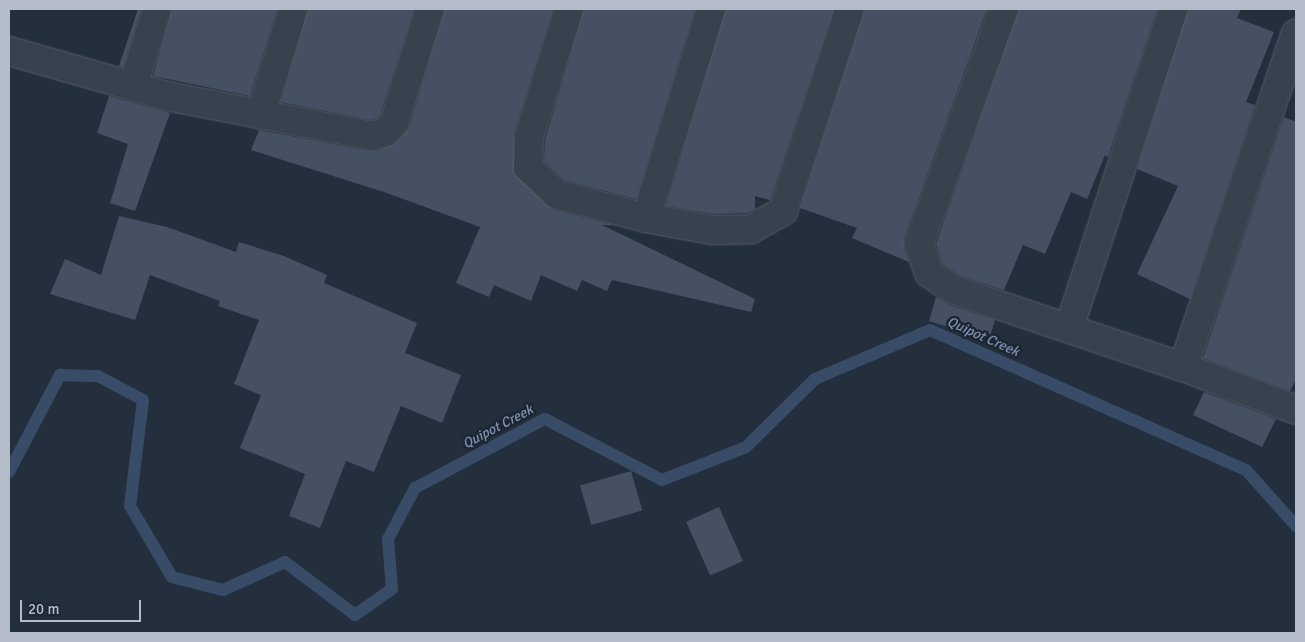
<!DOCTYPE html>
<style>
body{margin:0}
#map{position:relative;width:1305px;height:642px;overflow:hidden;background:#242f3e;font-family:Signika,sans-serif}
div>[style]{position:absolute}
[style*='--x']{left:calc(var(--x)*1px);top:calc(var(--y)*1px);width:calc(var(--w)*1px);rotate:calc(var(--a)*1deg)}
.stream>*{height:12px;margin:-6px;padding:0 6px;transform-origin:6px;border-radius:6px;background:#394c67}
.building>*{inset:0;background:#455162;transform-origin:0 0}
.roads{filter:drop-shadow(0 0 1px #565f6c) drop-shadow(0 0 1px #565f6c)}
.street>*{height:28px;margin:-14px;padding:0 14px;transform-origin:14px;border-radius:14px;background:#38414e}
span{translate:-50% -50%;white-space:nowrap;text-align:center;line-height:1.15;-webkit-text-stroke:5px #1d2633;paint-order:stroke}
.water-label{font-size:14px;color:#7c92b1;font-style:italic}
.frame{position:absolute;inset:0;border:10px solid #b4bcc9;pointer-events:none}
.scale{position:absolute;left:20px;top:600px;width:121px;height:22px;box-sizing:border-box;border:2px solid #b4bcc9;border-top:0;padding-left:6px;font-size:15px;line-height:18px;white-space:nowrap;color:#b4bcc9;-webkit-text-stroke:4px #1d2633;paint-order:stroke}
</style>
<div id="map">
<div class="stream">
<i style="--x:9;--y:472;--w:110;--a:-62.3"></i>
<i style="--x:60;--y:375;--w:38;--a:2"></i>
<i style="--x:98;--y:376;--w:51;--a:28.1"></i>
<i style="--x:143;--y:400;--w:107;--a:97"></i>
<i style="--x:130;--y:506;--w:82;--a:59.4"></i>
<i style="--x:172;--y:577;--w:53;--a:14.3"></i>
<i style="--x:223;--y:590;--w:68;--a:-24.3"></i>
<i style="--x:285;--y:562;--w:88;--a:37.1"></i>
<i style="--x:355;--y:615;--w:45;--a:-35.1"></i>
<i style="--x:392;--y:589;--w:50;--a:-94.6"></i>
<i style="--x:388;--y:539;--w:58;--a:-62.1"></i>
<i style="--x:415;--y:488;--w:147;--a:-28"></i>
<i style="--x:545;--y:419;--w:132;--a:27.5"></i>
<i style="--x:662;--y:480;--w:90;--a:-21.4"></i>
<i style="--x:746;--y:447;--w:97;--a:-44.6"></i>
<i style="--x:815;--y:379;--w:125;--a:-23.1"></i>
<i style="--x:930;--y:330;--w:346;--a:23.9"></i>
<i style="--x:1246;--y:470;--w:75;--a:48.2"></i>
</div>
<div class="building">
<i style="clip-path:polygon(138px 9px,141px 9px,123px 67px,119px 66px)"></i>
<i style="clip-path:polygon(172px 9px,277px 9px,250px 96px,153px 76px)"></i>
<i style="clip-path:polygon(308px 9px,414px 9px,380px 115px,377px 118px,371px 120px,281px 102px)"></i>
<i style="clip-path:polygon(445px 9px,553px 9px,514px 133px,514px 173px,552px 209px,613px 225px,602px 225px,755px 299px,751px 312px,612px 280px,607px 291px,582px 280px,577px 291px,541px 275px,531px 301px,494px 285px,489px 297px,456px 283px,480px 227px,384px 192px,251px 150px,259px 130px,369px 151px,377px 151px,396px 143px,409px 128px)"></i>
<i style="clip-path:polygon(584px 9px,695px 9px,636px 199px,564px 180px,544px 161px,545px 140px)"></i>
<i style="clip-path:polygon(726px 9px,834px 9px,770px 200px,755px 196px,755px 209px,747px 213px,713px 214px,666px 206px)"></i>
<i style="clip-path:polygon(865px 9px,987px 9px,904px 239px,904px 249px,909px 262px,852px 238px,857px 228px,800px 208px)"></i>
<i style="clip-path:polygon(1019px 9px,1157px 9px,1108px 157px,1105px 155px,1087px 199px,1071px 192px,1045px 254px,1023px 245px,1004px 290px,961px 276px,942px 263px,936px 244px)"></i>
<i style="clip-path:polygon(1188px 9px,1241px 9px,1237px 18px,1274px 32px,1246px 102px,1255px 105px,1190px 299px,1137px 274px,1178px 186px,1137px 169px)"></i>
<i style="clip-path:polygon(109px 96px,170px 113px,135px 211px,110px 203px,128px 144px,97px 133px)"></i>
<i style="clip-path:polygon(1284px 117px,1296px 122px,1296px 379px,1290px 391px,1203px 358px)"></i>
<i style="clip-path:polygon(119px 216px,167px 227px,236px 252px,239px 242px,284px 256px,327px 275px,324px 283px,417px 323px,405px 353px,461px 375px,442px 423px,401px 406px,374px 472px,346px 461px,320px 528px,289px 516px,305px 474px,240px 448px,261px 395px,234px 384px,259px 320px,218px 306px,220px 301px,150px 275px,135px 320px,50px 294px,65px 259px,101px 275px)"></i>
<i style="clip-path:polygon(936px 297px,949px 305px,995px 320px,989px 340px,929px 321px)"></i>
<i style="clip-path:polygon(1204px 392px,1276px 419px,1262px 447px,1193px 415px)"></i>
<i style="left:631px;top:471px;width:41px;height:53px;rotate:74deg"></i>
<i style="left:719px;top:507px;width:59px;height:36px;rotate:66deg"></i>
</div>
<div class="roads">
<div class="street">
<i style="--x:569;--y:9;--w:134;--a:107.4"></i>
<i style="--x:529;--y:137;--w:30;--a:92"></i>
<i style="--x:528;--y:167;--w:39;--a:44"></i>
<i style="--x:556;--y:194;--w:93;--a:14.9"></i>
<i style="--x:646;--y:218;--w:67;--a:10.3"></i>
<i style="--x:712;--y:230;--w:39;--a:-1"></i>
<i style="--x:751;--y:229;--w:37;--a:-29"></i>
<i style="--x:783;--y:211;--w:213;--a:-71.7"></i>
<i style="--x:1004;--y:9;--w:250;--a:109.9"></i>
<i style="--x:919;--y:244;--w:31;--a:71"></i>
<i style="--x:929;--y:273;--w:30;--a:34"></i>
<i style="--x:954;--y:290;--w:242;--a:18.6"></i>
<i style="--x:1183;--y:367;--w:121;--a:20.8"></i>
<i style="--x:9;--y:51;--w:164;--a:15.9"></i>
<i style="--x:167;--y:96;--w:209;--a:11"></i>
<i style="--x:372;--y:136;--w:14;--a:-17"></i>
<i style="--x:385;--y:132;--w:13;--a:-45"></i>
<i style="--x:394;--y:123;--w:120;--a:-72.5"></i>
<i style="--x:133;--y:86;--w:81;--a:-72.7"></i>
<i style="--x:261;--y:115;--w:111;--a:-73.2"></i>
<i style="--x:646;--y:218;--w:219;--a:-72.7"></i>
<i style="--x:1069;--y:328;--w:336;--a:-71.9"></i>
<i style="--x:1183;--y:367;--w:352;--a:-71.3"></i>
</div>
</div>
<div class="water-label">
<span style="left:983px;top:337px;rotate:24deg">Quipot Creek</span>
<span style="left:498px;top:427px;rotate:-28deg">Quipot Creek</span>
</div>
<div class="frame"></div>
<div class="scale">20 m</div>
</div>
